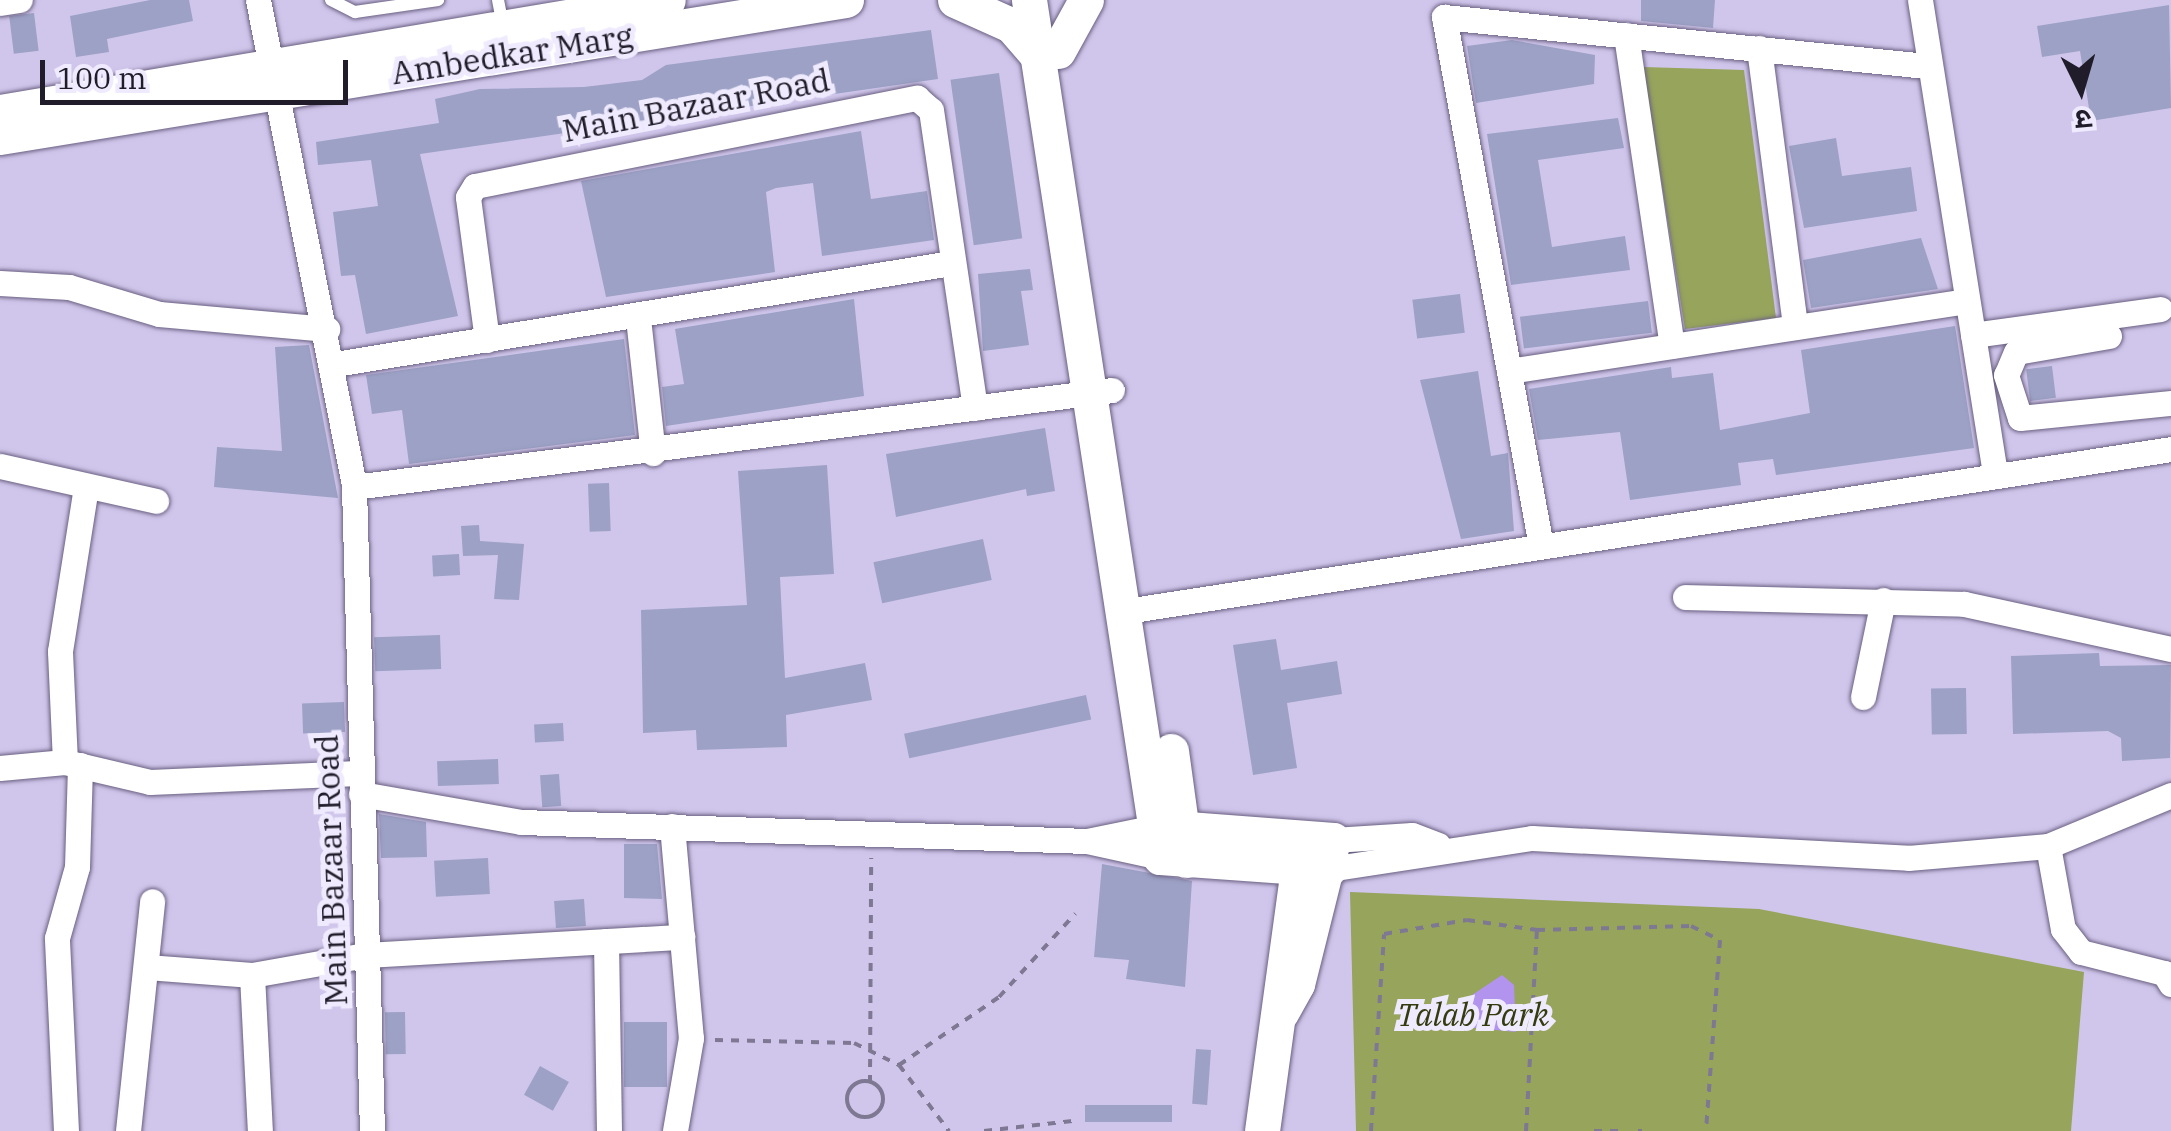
<!DOCTYPE html>
<meta charset="utf-8">
<style>
body{margin:0}
#map{position:relative;width:2171px;height:1131px;overflow:hidden;background:#d0c6eb;font-family:"IBM Plex Serif","Noto Sans Devanagari",serif}
div>[style]{position:absolute}
[style*='--x']{left:calc(var(--x)*1px);top:calc(var(--y)*1px);width:calc(var(--w)*1px);rotate:calc(var(--a)*1deg)}
.green>*{inset:0;background:#96a45c}
.water>*{inset:0;background:#b294ee}
.building>*{inset:0;background:#9ca1c5;transform-origin:0 0}
.path>*{height:4px;margin-top:-2px;transform-origin:0;background:repeating-linear-gradient(90deg,#7f7892 0 8px,transparent 0 16px)}
.path>.ring{margin:-2px;padding:0;box-sizing:content-box;background:none;border:4px solid #7f7892;border-radius:50%}
.roads{filter:drop-shadow(0 0 2px #6a6081) drop-shadow(0 0 2px #6a6081)}
.lane>*{height:12px;margin:-6px;padding:0 6px;transform-origin:6px;border-radius:6px;background:#fff}
.street>*{height:25px;margin:-12.5px;padding:0 12.5px;transform-origin:12.5px;border-radius:12.5px;background:#fff}
.secondary>*{height:35px;margin:-17.5px;padding:0 17.5px;transform-origin:17.5px;border-radius:17.5px;background:#fff}
span{translate:-50% -50%;white-space:nowrap;text-align:center;line-height:1.15;-webkit-text-stroke:10px #efeafd;paint-order:stroke}
.street-label{font-size:32px;color:#201c2a}
.park-label{font-size:32px;color:#333b0f;font-style:italic}
.north{position:absolute;left:2031px;top:40px;width:100px;height:100px;-webkit-text-stroke:8px #efeafd;paint-order:stroke;rotate:175deg;font-size:28px;font-weight:700;line-height:40px;text-align:center;color:#201c2a}
.north::after{content:'';display:block;margin:auto;width:35px;height:45px;background:#201c2a;clip-path:polygon(50% 0,100% 100%,50% 72%,0 100%)}
.scale{position:absolute;left:40px;top:60px;width:308px;height:45px;box-sizing:border-box;border:5px solid #201c2a;border-top:0;padding-left:12px;font-size:30px;line-height:35px;white-space:nowrap;color:#201c2a;-webkit-text-stroke:8px #efeafd;paint-order:stroke}
</style>
<div id="map">
<div class="green">
<i style="clip-path:polygon(1643px 67px,1744px 70px,1776px 318px,1685px 329px)"></i>
<i style="clip-path:polygon(1350px 892px,1759px 909px,2084px 972px,2071px 1131px,1356px 1131px)"></i>
</div>
<div class="water">
<i style="clip-path:polygon(1502px 975px,1514px 985px,1516px 1032px,1466px 1027px,1469px 997px)"></i>
</div>
<div class="building">
<i style="clip-path:polygon(150px 0,189px 0,193px 21px,107px 39px,109px 52px,76px 57px,70px 16px)"></i>
<i style="clip-path:polygon(1641px 0,1715px 0,1713px 28px,1641px 21px)"></i>
<i style="clip-path:polygon(2169px 5px,2171px 108px,2091px 121px,2080px 51px,2042px 57px,2037px 26px)"></i>
<i style="left:34px;top:13px;width:38px;height:25px;rotate:83deg"></i>
<i style="clip-path:polygon(931px 30px,938px 79px,420px 154px,458px 316px,366px 334px,355px 275px,341px 276px,333px 212px,378px 206px,371px 160px,318px 165px,316px 142px,439px 123px,435px 99px,480px 89px,584px 87px,642px 80px,666px 65px)"></i>
<i style="clip-path:polygon(1512px 40px,1595px 55px,1594px 84px,1476px 103px,1467px 46px)"></i>
<i style="left:999px;top:73px;width:167px;height:49px;rotate:82deg"></i>
<i style="clip-path:polygon(1618px 118px,1624px 148px,1538px 160px,1552px 247px,1625px 236px,1630px 270px,1511px 285px,1487px 134px)"></i>
<i style="clip-path:polygon(861px 131px,871px 199px,927px 191px,934px 240px,822px 256px,813px 183px,776px 188px,766px 192px,775px 272px,606px 297px,581px 181px)"></i>
<i style="clip-path:polygon(1836px 138px,1842px 176px,1911px 167px,1917px 211px,1804px 228px,1789px 146px)"></i>
<i style="clip-path:polygon(1921px 238px,1938px 289px,1811px 308px,1803px 260px)"></i>
<i style="clip-path:polygon(1030px 269px,1033px 290px,1021px 291px,1029px 345px,983px 351px,978px 274px)"></i>
<i style="left:1460px;top:294px;width:39px;height:48px;rotate:83deg"></i>
<i style="clip-path:polygon(854px 299px,864px 396px,666px 426px,662px 387px,684px 384px,675px 329px)"></i>
<i style="left:1648px;top:301px;width:32px;height:129px;rotate:83deg"></i>
<i style="clip-path:polygon(1955px 326px,1974px 448px,1776px 475px,1773px 459px,1738px 463px,1741px 485px,1630px 500px,1620px 432px,1538px 440px,1529px 389px,1671px 367px,1672px 378px,1713px 373px,1720px 430px,1810px 413px,1801px 350px)"></i>
<i style="clip-path:polygon(624px 339px,635px 435px,409px 464px,402px 410px,372px 414px,366px 375px)"></i>
<i style="clip-path:polygon(309px 345px,338px 498px,214px 487px,217px 447px,282px 451px,275px 347px)"></i>
<i style="left:2052px;top:366px;width:32px;height:26px;rotate:83deg"></i>
<i style="clip-path:polygon(1478px 371px,1491px 456px,1508px 453px,1514px 531px,1461px 539px,1420px 380px)"></i>
<i style="clip-path:polygon(1045px 428px,1055px 491px,1027px 496px,1026px 489px,896px 517px,886px 454px)"></i>
<i style="clip-path:polygon(827px 465px,834px 574px,780px 577px,785px 678px,865px 663px,872px 700px,786px 715px,787px 747px,697px 750px,696px 730px,643px 733px,641px 610px,747px 605px,738px 471px)"></i>
<i style="left:609px;top:483px;width:48px;height:21px;rotate:88deg"></i>
<i style="clip-path:polygon(479px 525px,480px 541px,524px 544px,519px 600px,494px 599px,498px 555px,463px 556px,461px 526px)"></i>
<i style="left:983px;top:539px;width:42px;height:112px;rotate:78deg"></i>
<i style="left:459px;top:554px;width:21px;height:27px;rotate:87deg"></i>
<i style="left:440px;top:635px;width:34px;height:66px;rotate:88deg"></i>
<i style="clip-path:polygon(1276px 639px,1281px 670px,1337px 661px,1342px 694px,1287px 703px,1297px 768px,1253px 775px,1233px 645px)"></i>
<i style="clip-path:polygon(2099px 653px,2100px 666px,2171px 665px,2170px 758px,2122px 761px,2121px 738px,2108px 731px,2013px 734px,2011px 656px)"></i>
<i style="left:1966px;top:688px;width:46px;height:35px;rotate:89deg"></i>
<i style="left:1086px;top:695px;width:25px;height:186px;rotate:78deg"></i>
<i style="left:344px;top:702px;width:30px;height:42px;rotate:88deg"></i>
<i style="left:563px;top:723px;width:18px;height:29px;rotate:87deg"></i>
<i style="left:498px;top:759px;width:25px;height:61px;rotate:88deg"></i>
<i style="left:559px;top:774px;width:32px;height:19px;rotate:86deg"></i>
<i style="clip-path:polygon(379px 814px,426px 822px,427px 857px,381px 858px)"></i>
<i style="clip-path:polygon(624px 844px,657px 844px,662px 899px,624px 898px)"></i>
<i style="left:488px;top:858px;width:36px;height:54px;rotate:87deg"></i>
<i style="clip-path:polygon(1102px 864px,1192px 881px,1185px 987px,1126px 979px,1129px 960px,1094px 957px)"></i>
<i style="left:584px;top:899px;width:27px;height:30px;rotate:86deg"></i>
<i style="left:405px;top:1012px;width:42px;height:20px;rotate:89deg"></i>
<i style="left:624px;top:1022px;width:43px;height:65px"></i>
<i style="left:1196px;top:1049px;width:15px;height:55px;rotate:4deg"></i>
<i style="left:540px;top:1066px;width:33px;height:33px;rotate:29deg"></i>
<i style="left:1172px;top:1105px;width:17px;height:87px;rotate:90deg"></i>
</div>
<div class="path">
<i style="--x:715;--y:1040;--w:139;--a:1.2"></i>
<i style="--x:854;--y:1043;--w:50;--a:26.1"></i>
<i style="--x:899;--y:1065;--w:83;--a:52.9"></i>
<i style="--x:899;--y:1065;--w:121;--a:-34.2"></i>
<i style="--x:999;--y:997;--w:113;--a:-47.5"></i>
<i class="ring" style="left:847px;top:1081px;width:32px;height:32px"></i>
<i style="--x:870;--y:1083;--w:225;--a:-89.7"></i>
<i style="--x:984;--y:1131;--w:89;--a:-6.5"></i>
<i style="--x:1371;--y:1131;--w:197;--a:-86.2"></i>
<i style="--x:1384;--y:934;--w:84;--a:-9.6"></i>
<i style="--x:1467;--y:920;--w:71;--a:8.1"></i>
<i style="--x:1537;--y:930;--w:154;--a:-1.5"></i>
<i style="--x:1691;--y:926;--w:32;--a:26"></i>
<i style="--x:1720;--y:940;--w:192;--a:94.2"></i>
<i style="--x:1526;--y:1131;--w:200;--a:-86.9"></i>
<i style="--x:1594;--y:1131;--w:27;--a:0"></i>
<i style="--x:1638;--y:1131;--w:4;--a:0"></i>
</div>
<div class="roads">
<div class="lane">
<i style="--x:331;--y:0;--w:27;--a:27"></i>
<i style="--x:355;--y:12;--w:84;--a:-8.2"></i>
<i style="--x:498;--y:0;--w:25;--a:79"></i>
</div>
<div class="street">
<i style="--x:258;--y:0;--w:496;--a:78.8"></i>
<i style="--x:354;--y:487;--w:644;--a:88.4"></i>
<i style="--x:1920;--y:0;--w:482;--a:81"></i>
<i style="--x:0;--y:3;--w:20;--a:-9"></i>
<i style="--x:1626;--y:35;--w:314;--a:81.6"></i>
<i style="--x:1759;--y:48;--w:281;--a:82.6"></i>
<i style="--x:0;--y:283;--w:69;--a:3.3"></i>
<i style="--x:69;--y:287;--w:94;--a:16.7"></i>
<i style="--x:159;--y:314;--w:169;--a:5.1"></i>
<i style="--x:638;--y:318;--w:136;--a:83.7"></i>
<i style="--x:1973;--y:335;--w:189;--a:-7.9"></i>
<i style="--x:2109;--y:336;--w:94;--a:170.2"></i>
<i style="--x:2016;--y:352;--w:25;--a:113"></i>
<i style="--x:2006;--y:375;--w:45;--a:72"></i>
<i style="--x:2020;--y:418;--w:152;--a:-5.7"></i>
<i style="--x:487;--y:340;--w:144;--a:-97.6"></i>
<i style="--x:468;--y:197;--w:13;--a:-58"></i>
<i style="--x:475;--y:186;--w:451;--a:-11.3"></i>
<i style="--x:917;--y:98;--w:18;--a:41"></i>
<i style="--x:931;--y:110;--w:301;--a:81.6"></i>
<i style="--x:335;--y:364;--w:624;--a:-9.31"></i>
<i style="--x:1509;--y:371;--w:463;--a:-8.7"></i>
<i style="--x:0;--y:466;--w:160;--a:12.6"></i>
<i style="--x:354;--y:487;--w:764;--a:-7.29"></i>
<i style="--x:1541;--y:546;--w:538;--a:-100.39"></i>
<i style="--x:1444;--y:17;--w:488;--a:5.8"></i>
<i style="--x:1685;--y:597;--w:279;--a:1.4"></i>
<i style="--x:1964;--y:604;--w:212;--a:12.3"></i>
<i style="--x:1126;--y:611;--w:1057;--a:-8.81"></i>
<i style="--x:1863;--y:697;--w:99;--a:-78.3"></i>
<i style="--x:65;--y:762;--w:111;--a:-92.6"></i>
<i style="--x:60;--y:651;--w:166;--a:-81"></i>
<i style="--x:0;--y:768;--w:65;--a:-5.3"></i>
<i style="--x:65;--y:762;--w:87;--a:13.2"></i>
<i style="--x:150;--y:782;--w:208;--a:-2.5"></i>
<i style="--x:361;--y:794;--w:162;--a:9.9"></i>
<i style="--x:521;--y:822;--w:566;--a:1.92"></i>
<i style="--x:1087;--y:841;--w:75;--a:12.4"></i>
<i style="--x:672;--y:826;--w:213;--a:84.9"></i>
<i style="--x:691;--y:1038;--w:94;--a:99.8"></i>
<i style="--x:1333;--y:840;--w:79;--a:-3.6"></i>
<i style="--x:1412;--y:835;--w:28;--a:21"></i>
<i style="--x:1087;--y:841;--w:70;--a:-11.5"></i>
<i style="--x:2048;--y:846;--w:84;--a:79.8"></i>
<i style="--x:2063;--y:929;--w:29;--a:52"></i>
<i style="--x:2081;--y:952;--w:86;--a:14.2"></i>
<i style="--x:2164;--y:973;--w:13;--a:58"></i>
<i style="--x:1329;--y:869;--w:205;--a:-8.7"></i>
<i style="--x:1532;--y:838;--w:377;--a:3"></i>
<i style="--x:1908;--y:858;--w:141;--a:-4.9"></i>
<i style="--x:2048;--y:846;--w:133;--a:-22.5"></i>
<i style="--x:606;--y:941;--w:190;--a:89.1"></i>
<i style="--x:147;--y:967;--w:105;--a:4.4"></i>
<i style="--x:252;--y:975;--w:116;--a:-10"></i>
<i style="--x:366;--y:955;--w:317;--a:-3.3"></i>
<i style="--x:252;--y:975;--w:156;--a:87.1"></i>
<i style="--x:66;--y:1131;--w:193;--a:-92.7"></i>
<i style="--x:57;--y:938;--w:74;--a:-74.3"></i>
<i style="--x:77;--y:867;--w:102;--a:-88.3"></i>
<i style="--x:128;--y:1131;--w:231;--a:-84"></i>
</div>
<div class="secondary">
<i style="--x:955;--y:0;--w:61;--a:24.1"></i>
<i style="--x:1011;--y:25;--w:40;--a:49"></i>
<i style="--x:1029;--y:0;--w:867;--a:81.31"></i>
<i style="--x:1160;--y:857;--w:169;--a:4.1"></i>
<i style="--x:1058;--y:51;--w:58;--a:-61.2"></i>
<i style="--x:0;--y:112;--w:677;--a:-9.52"></i>
<i style="--x:0;--y:137;--w:857;--a:-9.2"></i>
<i style="--x:1171;--y:751;--w:110;--a:82.2"></i>
<i style="--x:1162;--y:827;--w:171;--a:4.3"></i>
<i style="--x:1333;--y:840;--w:148;--a:104"></i>
<i style="--x:1297;--y:984;--w:33;--a:119"></i>
<i style="--x:1262;--y:1131;--w:288;--a:-82.2"></i>
</div>
</div>
<div class="street-label">
<span style="left:512px;top:54px;rotate:-9deg">Ambedkar Marg</span>
<span style="left:696px;top:105px;rotate:-11deg">Main Bazaar Road</span>
<span style="left:331px;top:870px;rotate:-92deg">Main Bazaar Road</span>
</div>
<div class="park-label">
<span style="left:1473px;top:1014px">Talab Park</span>
</div>
<div class="north">उ</div>
<div class="scale">100 m</div>
</div>
